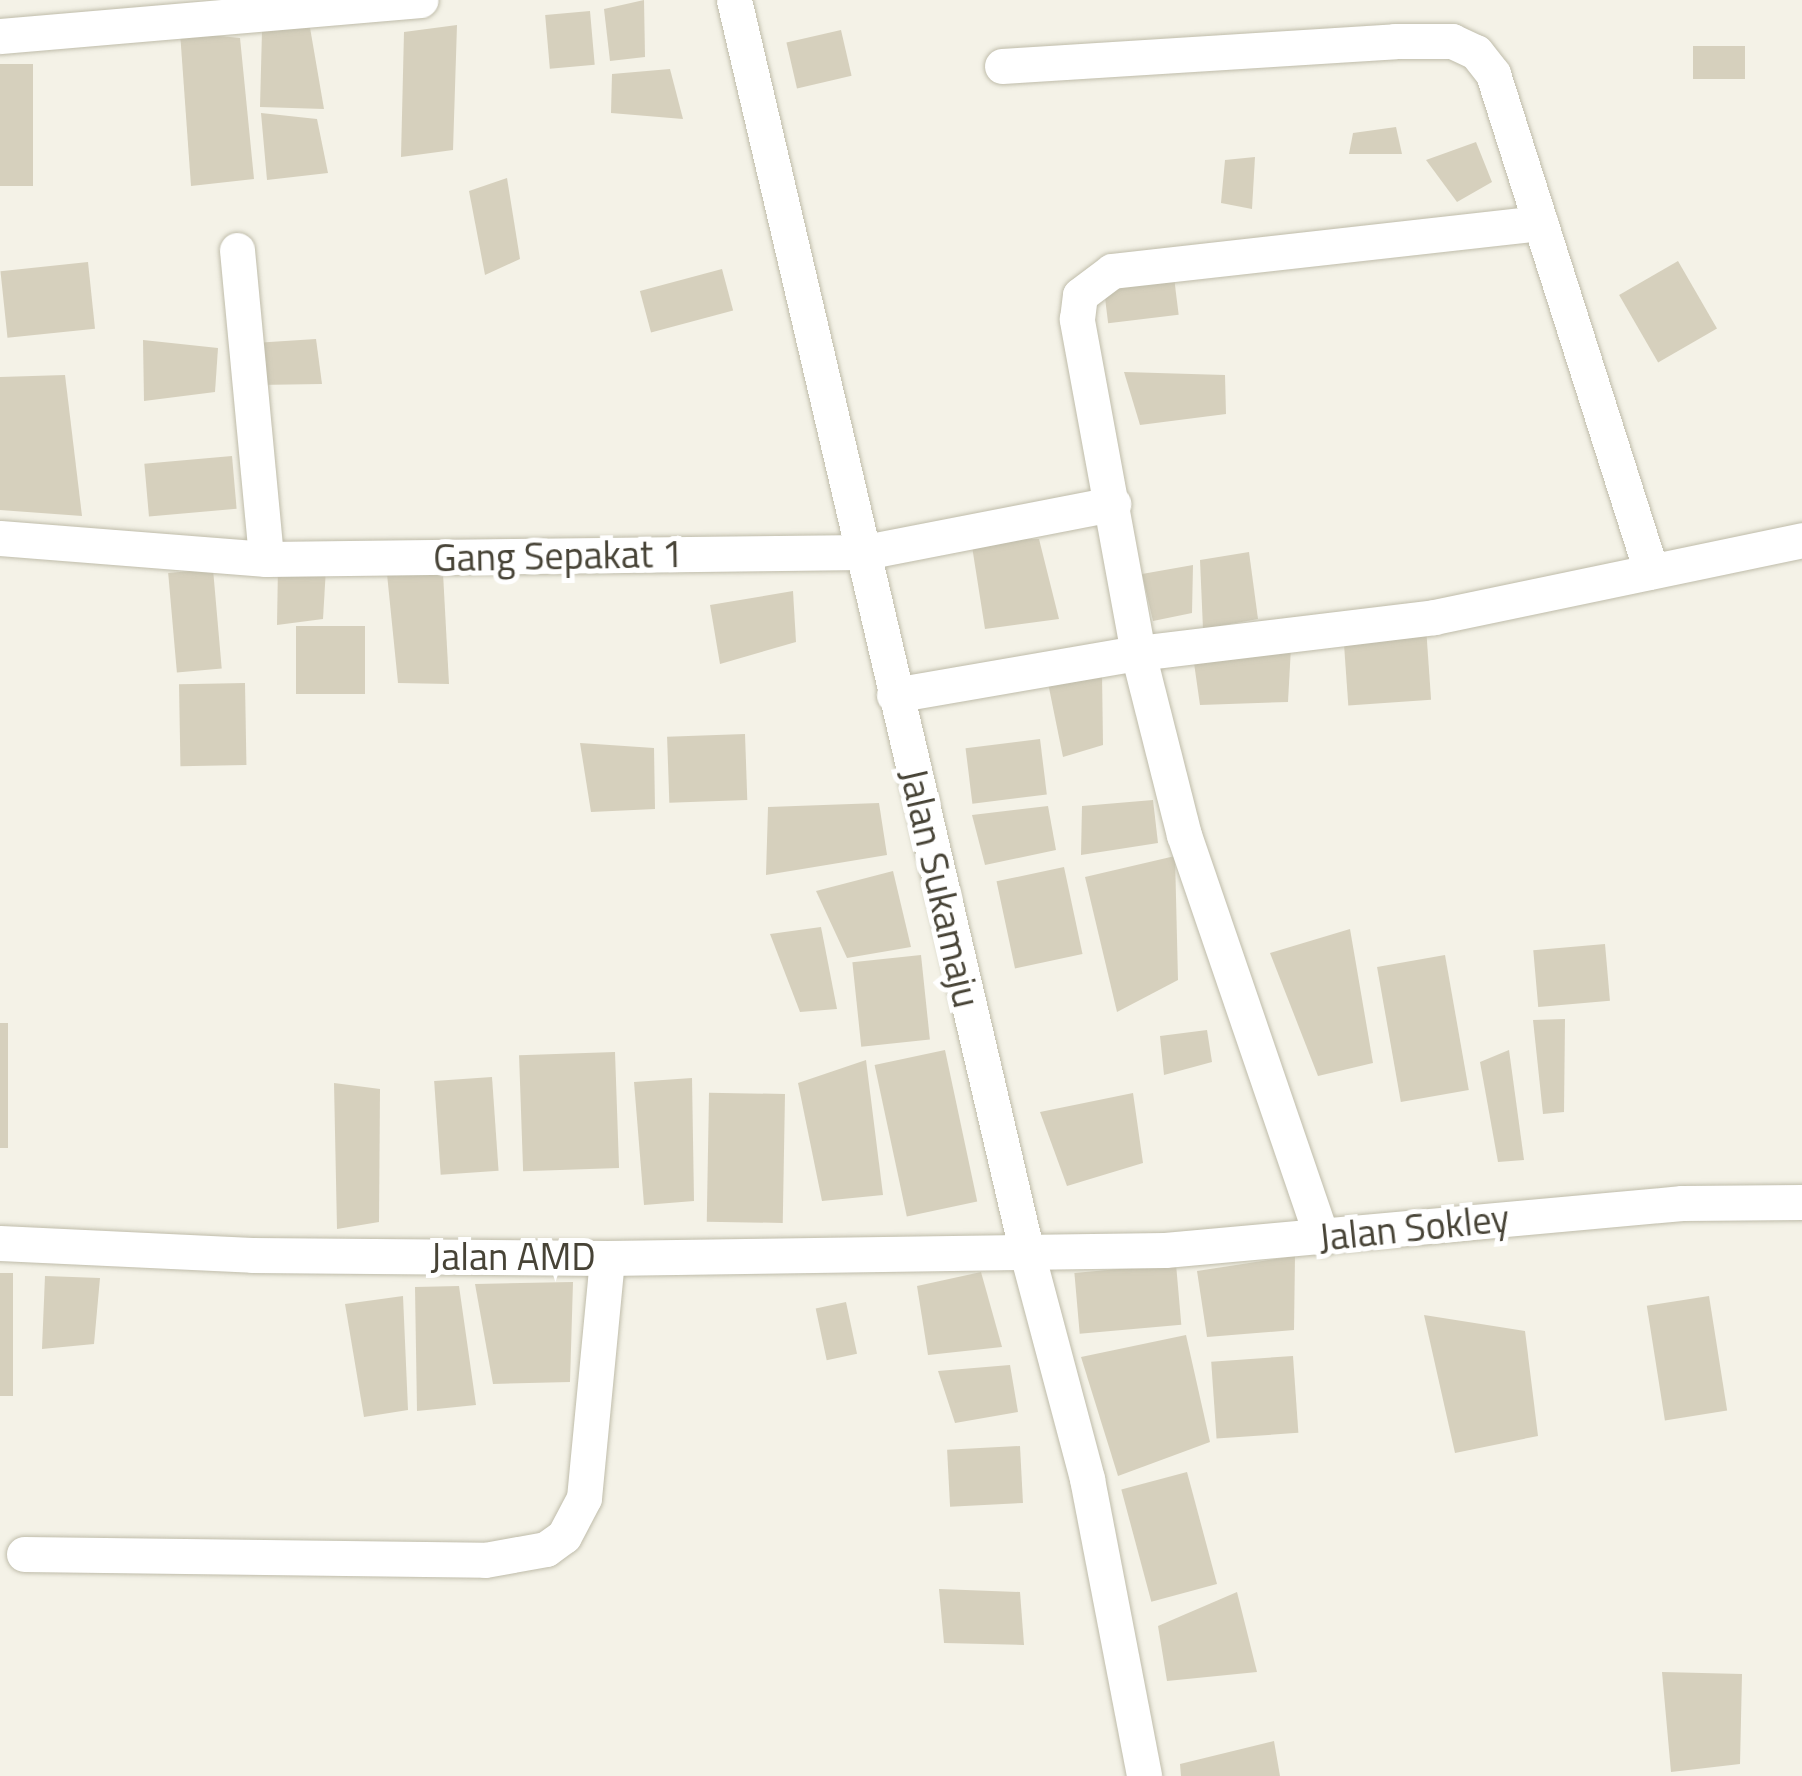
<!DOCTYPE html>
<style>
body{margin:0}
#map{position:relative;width:1802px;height:1776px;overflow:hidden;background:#f4f2e7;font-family:"Titillium Web",sans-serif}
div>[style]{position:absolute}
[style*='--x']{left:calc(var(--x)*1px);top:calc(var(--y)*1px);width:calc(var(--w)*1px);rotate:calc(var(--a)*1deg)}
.building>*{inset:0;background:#d6d0bd;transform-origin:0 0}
.roads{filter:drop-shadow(0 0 2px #bfbcaa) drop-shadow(0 0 2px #bfbcaa)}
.minor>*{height:35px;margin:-17.5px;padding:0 17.5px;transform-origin:17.5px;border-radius:17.5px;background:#fff}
span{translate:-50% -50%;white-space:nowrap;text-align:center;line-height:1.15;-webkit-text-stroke:10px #fff;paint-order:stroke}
.street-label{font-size:38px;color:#474336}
</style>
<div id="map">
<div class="building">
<i style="clip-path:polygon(644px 0,645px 57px,610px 61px,604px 9px)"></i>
<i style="left:590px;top:11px;width:54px;height:45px;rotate:85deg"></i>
<i style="clip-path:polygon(308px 16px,324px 109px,260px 107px,262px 31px)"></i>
<i style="clip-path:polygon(457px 25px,453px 150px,401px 157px,404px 32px)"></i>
<i style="left:841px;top:30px;width:47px;height:56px;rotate:77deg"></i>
<i style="clip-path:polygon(180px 32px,240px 38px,254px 179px,191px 186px)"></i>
<i style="left:1693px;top:46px;width:52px;height:33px"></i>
<i style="left:33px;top:64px;width:122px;height:33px;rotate:90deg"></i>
<i style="clip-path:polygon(670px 69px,683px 119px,611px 113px,612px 74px)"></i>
<i style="clip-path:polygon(261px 113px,317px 119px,328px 173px,267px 180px)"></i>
<i style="clip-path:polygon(1396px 127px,1402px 154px,1349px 154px,1353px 133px)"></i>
<i style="clip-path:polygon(1476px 142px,1492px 182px,1457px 202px,1426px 160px)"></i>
<i style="clip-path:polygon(1255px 157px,1252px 209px,1221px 203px,1225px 160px)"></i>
<i style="clip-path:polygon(507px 178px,520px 259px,485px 275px,469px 191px)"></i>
<i style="left:1678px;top:261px;width:78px;height:68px;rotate:60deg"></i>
<i style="left:88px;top:262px;width:67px;height:88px;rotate:84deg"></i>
<i style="left:722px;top:269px;width:43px;height:85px;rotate:75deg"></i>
<i style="left:1174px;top:277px;width:38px;height:71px;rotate:83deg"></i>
<i style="clip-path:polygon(316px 339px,322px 384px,257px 385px,252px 343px)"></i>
<i style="clip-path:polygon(143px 340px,218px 348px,215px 392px,144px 401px)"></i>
<i style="clip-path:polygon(1124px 372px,1225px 375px,1226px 414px,1140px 425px)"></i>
<i style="clip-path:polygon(65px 375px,82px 516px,0 510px,0 377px)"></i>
<i style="left:232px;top:456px;width:53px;height:88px;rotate:85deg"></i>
<i style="clip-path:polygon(1039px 539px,1059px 619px,985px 629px,971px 540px)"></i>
<i style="clip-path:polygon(1249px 552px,1258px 619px,1203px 629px,1200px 560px)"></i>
<i style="clip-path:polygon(1193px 565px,1192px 613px,1153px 621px,1142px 574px)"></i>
<i style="clip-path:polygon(278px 566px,326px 568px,323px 619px,277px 625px)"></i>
<i style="left:213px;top:569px;width:100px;height:45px;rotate:85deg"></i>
<i style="clip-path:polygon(443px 573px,449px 684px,398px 683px,387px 574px)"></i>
<i style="clip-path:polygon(793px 591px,796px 642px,720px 664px,710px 605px)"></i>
<i style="left:296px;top:626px;width:69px;height:68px"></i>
<i style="left:1426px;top:627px;width:73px;height:83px;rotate:86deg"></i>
<i style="clip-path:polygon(1291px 647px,1288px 702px,1200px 705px,1193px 656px)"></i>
<i style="clip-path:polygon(1102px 674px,1103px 745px,1063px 757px,1047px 678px)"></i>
<i style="left:245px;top:683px;width:82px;height:66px;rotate:89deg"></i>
<i style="left:745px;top:734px;width:66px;height:78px;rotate:88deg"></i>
<i style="left:1040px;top:739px;width:56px;height:75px;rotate:83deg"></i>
<i style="clip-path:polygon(580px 743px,654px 748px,655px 809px,591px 812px)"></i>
<i style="clip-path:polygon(1153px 800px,1158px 843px,1081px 855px,1082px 806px)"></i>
<i style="clip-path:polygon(879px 803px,887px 855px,766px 875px,768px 807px)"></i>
<i style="clip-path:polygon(1048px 806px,1056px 850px,985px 865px,972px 815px)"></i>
<i style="clip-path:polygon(1175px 856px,1178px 980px,1117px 1012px,1085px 877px)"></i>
<i style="left:1064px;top:867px;width:89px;height:69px;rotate:78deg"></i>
<i style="clip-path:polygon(893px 871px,911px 947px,847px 958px,816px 891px)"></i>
<i style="clip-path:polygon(821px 927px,837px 1009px,800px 1012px,770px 934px)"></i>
<i style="clip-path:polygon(1350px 929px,1373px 1063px,1318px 1076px,1270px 953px)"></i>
<i style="left:1605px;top:944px;width:57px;height:72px;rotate:85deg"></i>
<i style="left:921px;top:955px;width:85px;height:69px;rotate:84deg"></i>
<i style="left:1445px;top:955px;width:137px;height:69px;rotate:80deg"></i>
<i style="clip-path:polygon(1565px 1019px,1564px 1112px,1543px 1114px,1533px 1020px)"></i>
<i style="left:0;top:1023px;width:8px;height:125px"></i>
<i style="clip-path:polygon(1207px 1030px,1212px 1062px,1164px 1075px,1160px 1036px)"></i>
<i style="left:945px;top:1050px;width:155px;height:72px;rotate:78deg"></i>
<i style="clip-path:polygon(1509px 1050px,1524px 1160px,1498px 1162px,1480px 1062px)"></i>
<i style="left:615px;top:1052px;width:116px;height:96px;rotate:88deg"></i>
<i style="clip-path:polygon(866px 1060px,883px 1195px,822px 1201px,798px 1083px)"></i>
<i style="left:492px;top:1077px;width:94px;height:58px;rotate:86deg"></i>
<i style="clip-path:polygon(692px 1078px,694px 1201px,644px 1205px,634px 1082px)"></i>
<i style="clip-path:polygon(334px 1083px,380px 1089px,379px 1222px,337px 1229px)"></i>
<i style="clip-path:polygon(1133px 1093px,1143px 1163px,1067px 1186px,1040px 1112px)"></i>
<i style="left:785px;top:1094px;width:129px;height:76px;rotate:91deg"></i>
<i style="clip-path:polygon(1295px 1256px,1294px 1330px,1207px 1337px,1197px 1271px)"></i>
<i style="left:1176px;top:1264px;width:61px;height:102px;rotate:85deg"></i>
<i style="clip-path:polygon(981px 1272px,1002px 1347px,928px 1355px,917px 1286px)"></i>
<i style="left:13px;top:1273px;width:123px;height:13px;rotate:90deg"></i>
<i style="clip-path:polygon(45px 1276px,100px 1278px,94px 1344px,42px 1349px)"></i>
<i style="clip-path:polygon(573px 1282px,570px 1382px,493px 1384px,475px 1284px)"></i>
<i style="clip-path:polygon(459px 1286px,476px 1405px,417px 1411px,415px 1287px)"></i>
<i style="clip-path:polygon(403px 1296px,408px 1410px,364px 1417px,345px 1304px)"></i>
<i style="left:1709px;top:1296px;width:116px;height:63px;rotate:81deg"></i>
<i style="left:846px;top:1302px;width:53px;height:31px;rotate:78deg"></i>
<i style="clip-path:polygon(1424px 1315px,1525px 1331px,1538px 1436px,1455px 1453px)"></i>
<i style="clip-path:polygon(1186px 1335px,1210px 1442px,1118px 1476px,1081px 1357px)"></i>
<i style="left:1293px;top:1356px;width:77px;height:82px;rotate:86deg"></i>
<i style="clip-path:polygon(1010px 1365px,1018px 1412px,955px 1423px,938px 1371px)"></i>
<i style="left:1020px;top:1446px;width:57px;height:73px;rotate:87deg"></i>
<i style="left:1187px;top:1472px;width:116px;height:68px;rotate:75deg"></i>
<i style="clip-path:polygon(939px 1589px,1020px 1592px,1024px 1645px,944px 1643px)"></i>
<i style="clip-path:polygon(1237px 1592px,1257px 1672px,1167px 1681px,1158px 1626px)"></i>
<i style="clip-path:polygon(1662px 1672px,1742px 1674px,1740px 1764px,1671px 1772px)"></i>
<i style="clip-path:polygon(1274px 1741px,1280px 1776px,1181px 1776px,1180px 1764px)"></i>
</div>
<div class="roads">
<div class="minor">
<i style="--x:734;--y:0;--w:1287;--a:76.84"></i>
<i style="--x:1027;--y:1253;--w:234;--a:75.1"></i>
<i style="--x:1087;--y:1479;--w:302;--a:79.1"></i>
<i style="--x:0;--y:36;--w:422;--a:-4.9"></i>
<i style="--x:1002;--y:66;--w:394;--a:-3.6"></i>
<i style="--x:1395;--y:41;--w:57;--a:0"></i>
<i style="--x:1452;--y:41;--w:26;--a:25"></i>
<i style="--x:1476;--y:52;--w:28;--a:52"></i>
<i style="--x:1493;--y:74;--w:522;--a:72.36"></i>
<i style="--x:237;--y:250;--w:310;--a:84.6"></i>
<i style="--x:0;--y:538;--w:267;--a:4.5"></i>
<i style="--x:266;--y:559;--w:599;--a:-0.67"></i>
<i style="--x:865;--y:552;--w:253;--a:-11"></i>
<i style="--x:894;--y:695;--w:248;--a:-9.8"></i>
<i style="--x:1138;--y:653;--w:298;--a:-6.9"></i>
<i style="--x:1434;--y:617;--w:376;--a:-11.8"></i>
<i style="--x:1322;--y:1238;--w:426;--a:-108.9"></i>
<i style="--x:1184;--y:835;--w:188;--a:-104.2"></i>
<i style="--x:1138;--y:653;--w:340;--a:-100.4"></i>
<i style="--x:1077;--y:319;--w:24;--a:-83"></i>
<i style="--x:1080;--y:295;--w:40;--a:-37"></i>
<i style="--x:1112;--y:271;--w:431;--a:-6.4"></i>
<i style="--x:0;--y:1243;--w:252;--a:2.7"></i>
<i style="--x:252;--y:1255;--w:355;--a:0.5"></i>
<i style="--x:607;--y:1258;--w:558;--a:-0.82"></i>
<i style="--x:1165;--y:1250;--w:519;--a:-5.19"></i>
<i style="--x:1682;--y:1203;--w:120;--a:-0.5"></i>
<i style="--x:24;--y:1554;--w:461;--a:0.7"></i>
<i style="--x:485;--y:1560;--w:62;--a:-10.2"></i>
<i style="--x:546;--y:1549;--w:22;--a:-36"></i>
<i style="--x:564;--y:1536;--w:43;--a:-62.2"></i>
<i style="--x:584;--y:1498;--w:241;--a:-84.5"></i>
</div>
</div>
<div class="street-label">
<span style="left:558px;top:556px;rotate:-1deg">Gang Sepakat 1</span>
<span style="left:940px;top:888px;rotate:77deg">Jalan Sukamaju</span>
<span style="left:1414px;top:1228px;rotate:-6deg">Jalan Sokley</span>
<span style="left:513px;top:1257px">Jalan AMD</span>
</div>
</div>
